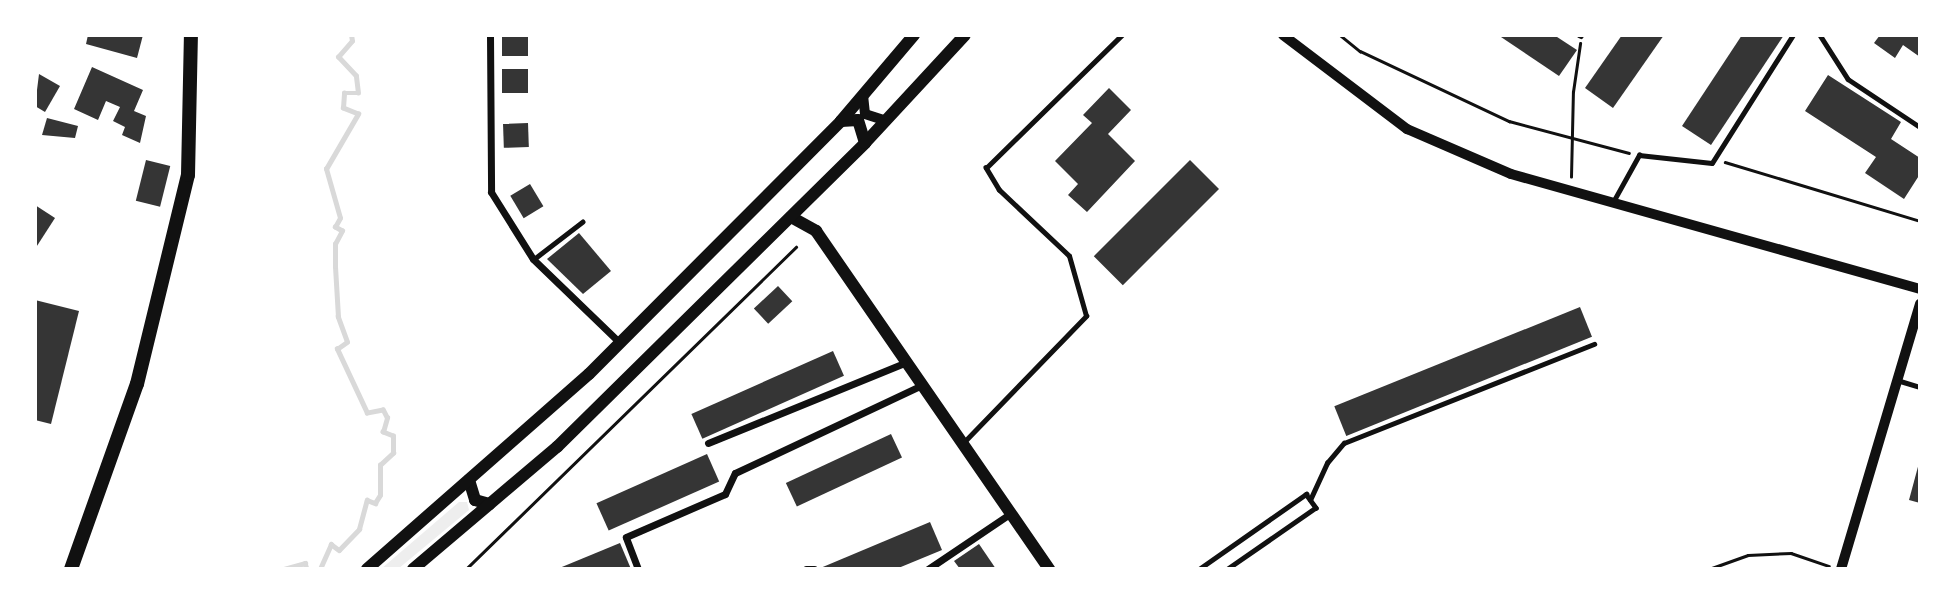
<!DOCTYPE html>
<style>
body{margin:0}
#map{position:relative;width:1955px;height:604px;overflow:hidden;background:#fff;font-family:Merriweather,serif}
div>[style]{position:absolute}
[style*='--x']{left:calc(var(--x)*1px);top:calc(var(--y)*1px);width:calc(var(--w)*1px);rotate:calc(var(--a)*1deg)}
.green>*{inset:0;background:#eee}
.stream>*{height:4.5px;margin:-2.25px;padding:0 2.25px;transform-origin:2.25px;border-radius:2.25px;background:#d9d9d9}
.building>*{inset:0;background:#353535;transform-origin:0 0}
.path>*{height:2.5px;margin:-1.25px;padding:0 1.25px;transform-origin:1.25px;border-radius:1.25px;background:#111}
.service>*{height:4.5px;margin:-2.25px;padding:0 2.25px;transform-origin:2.25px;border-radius:2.25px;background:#111}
.minor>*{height:7px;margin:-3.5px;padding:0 3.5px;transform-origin:3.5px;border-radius:3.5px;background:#111}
.tertiary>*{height:10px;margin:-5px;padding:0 5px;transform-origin:5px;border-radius:5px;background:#111}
.secondary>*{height:12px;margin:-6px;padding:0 6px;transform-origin:6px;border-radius:6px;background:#111}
.primary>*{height:14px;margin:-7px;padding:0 7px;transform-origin:7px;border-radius:7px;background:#111}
span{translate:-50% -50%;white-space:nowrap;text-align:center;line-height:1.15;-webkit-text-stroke:7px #fff;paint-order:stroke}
.frame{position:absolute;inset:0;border:37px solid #fff;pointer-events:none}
</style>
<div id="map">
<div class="green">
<i style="clip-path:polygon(459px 502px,467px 502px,469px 510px,398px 569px,381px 569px)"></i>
</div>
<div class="stream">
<i style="--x:284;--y:569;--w:22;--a:-16"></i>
<i style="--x:305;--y:563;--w:6;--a:72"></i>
<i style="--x:320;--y:569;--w:27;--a:-66"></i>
<i style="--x:331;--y:544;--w:10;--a:37"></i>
<i style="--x:339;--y:550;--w:29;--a:-46"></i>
<i style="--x:359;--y:529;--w:30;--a:-75"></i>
<i style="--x:367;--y:500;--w:9;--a:21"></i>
<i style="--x:375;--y:503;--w:9;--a:-58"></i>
<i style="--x:380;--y:495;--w:30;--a:-90"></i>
<i style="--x:380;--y:465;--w:18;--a:-43"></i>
<i style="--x:393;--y:453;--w:17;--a:-90"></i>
<i style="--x:393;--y:436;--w:11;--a:-158"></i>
<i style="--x:383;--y:432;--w:15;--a:-74"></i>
<i style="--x:387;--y:418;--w:9;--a:-117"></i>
<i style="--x:383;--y:410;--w:16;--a:169"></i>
<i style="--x:367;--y:413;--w:71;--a:-115.1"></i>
<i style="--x:337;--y:349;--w:12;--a:-35"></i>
<i style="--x:347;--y:342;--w:27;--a:-110"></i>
<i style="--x:338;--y:317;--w:51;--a:-93.4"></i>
<i style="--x:335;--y:266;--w:22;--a:-90"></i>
<i style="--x:335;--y:244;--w:15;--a:-62"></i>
<i style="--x:342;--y:231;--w:8;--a:-150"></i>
<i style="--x:335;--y:227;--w:10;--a:-61"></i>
<i style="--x:340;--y:218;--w:51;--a:-105.9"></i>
<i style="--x:326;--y:169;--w:64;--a:-59.8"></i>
<i style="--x:358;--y:114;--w:16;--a:-158"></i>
<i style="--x:343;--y:108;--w:15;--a:-86"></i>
<i style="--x:344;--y:93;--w:14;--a:0"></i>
<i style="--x:358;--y:93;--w:17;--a:-97"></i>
<i style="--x:356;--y:76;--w:26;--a:-133"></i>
<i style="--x:338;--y:57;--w:21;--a:-49"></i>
<i style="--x:352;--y:41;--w:6;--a:-99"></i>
</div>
<div class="building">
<i style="clip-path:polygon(88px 35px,143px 35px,137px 58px,86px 44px)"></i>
<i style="left:502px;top:35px;width:26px;height:21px"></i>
<i style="clip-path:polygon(1498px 35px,1554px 35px,1577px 50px,1559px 76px)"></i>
<i style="clip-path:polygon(1622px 35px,1664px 35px,1613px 108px,1585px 88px)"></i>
<i style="clip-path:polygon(1742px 35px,1784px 35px,1711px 145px,1682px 126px)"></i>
<i style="clip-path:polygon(1880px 35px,1920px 35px,1920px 57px,1903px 45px,1895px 58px,1874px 43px)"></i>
<i style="clip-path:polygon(92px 67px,143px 90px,134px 111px,146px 116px,140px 143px,122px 135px,125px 127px,113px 121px,120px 107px,106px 101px,98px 120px,74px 109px)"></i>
<i style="left:502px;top:69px;width:26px;height:24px"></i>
<i style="clip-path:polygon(39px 74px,60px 86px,45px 112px,35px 106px)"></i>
<i style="clip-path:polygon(1828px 75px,1901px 122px,1891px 139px,1920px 158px,1920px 174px,1904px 199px,1865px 173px,1876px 157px,1805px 111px)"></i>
<i style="clip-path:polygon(1109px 88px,1131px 110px,1108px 134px,1135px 161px,1087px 212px,1068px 195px,1078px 184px,1055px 161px,1092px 123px,1083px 115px)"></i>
<i style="clip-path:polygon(47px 118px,78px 126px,75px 138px,42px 135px)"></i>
<i style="left:528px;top:123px;width:24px;height:25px;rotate:88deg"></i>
<i style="left:146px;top:160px;width:25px;height:42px;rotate:14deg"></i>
<i style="left:1190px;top:160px;width:41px;height:136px;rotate:45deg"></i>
<i style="left:530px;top:184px;width:26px;height:23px;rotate:59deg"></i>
<i style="clip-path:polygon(35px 205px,55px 218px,35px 249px)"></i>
<i style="clip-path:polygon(579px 233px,611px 271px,583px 294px,547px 259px)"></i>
<i style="left:778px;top:286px;width:21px;height:33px;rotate:47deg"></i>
<i style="clip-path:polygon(35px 300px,79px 311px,51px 424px,35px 420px)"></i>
<i style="left:1580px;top:307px;width:32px;height:265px;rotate:68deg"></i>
<i style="left:833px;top:351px;width:27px;height:155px;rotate:66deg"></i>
<i style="left:891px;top:434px;width:26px;height:116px;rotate:65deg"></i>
<i style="left:707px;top:454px;width:30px;height:121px;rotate:66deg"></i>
<i style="clip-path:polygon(1919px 463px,1920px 463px,1920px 503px,1909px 500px)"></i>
<i style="clip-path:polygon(930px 522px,942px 550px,896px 569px,818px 569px)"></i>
<i style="clip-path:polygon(620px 543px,631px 569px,557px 569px)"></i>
<i style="clip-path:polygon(979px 544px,996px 569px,960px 569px,954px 561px)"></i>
</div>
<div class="path">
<i style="--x:1340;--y:35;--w:26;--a:39"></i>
<i style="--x:1360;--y:51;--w:165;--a:25.2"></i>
<i style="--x:1509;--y:121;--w:124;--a:14.9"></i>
<i style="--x:1725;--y:162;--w:204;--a:16.8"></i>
<i style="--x:1571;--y:177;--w:85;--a:-88.7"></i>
<i style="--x:1573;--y:92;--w:49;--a:-81.7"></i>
<i style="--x:466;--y:569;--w:461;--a:-44.3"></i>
<i style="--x:1709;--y:569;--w:41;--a:-19.7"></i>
<i style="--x:1748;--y:555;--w:43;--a:-2.7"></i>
<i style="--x:1791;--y:553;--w:40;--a:18.9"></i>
</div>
<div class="service">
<i style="--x:1579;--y:35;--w:2;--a:27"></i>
<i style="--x:1820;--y:35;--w:52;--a:57.5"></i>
<i style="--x:1848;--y:79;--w:87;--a:33.7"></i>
<i style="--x:1613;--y:202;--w:54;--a:-61"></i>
<i style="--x:1639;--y:155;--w:73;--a:6.3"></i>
<i style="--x:1712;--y:163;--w:151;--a:-57.7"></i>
<i style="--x:534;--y:259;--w:61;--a:-37.6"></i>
<i style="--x:1897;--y:380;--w:24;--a:17"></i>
<i style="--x:963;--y:443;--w:177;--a:-45.9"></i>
<i style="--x:1086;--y:316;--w:62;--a:-105.8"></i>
<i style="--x:1069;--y:256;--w:96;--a:-136.7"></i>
<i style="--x:999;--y:190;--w:26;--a:-121"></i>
<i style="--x:986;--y:168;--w:190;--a:-44.4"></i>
<i style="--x:1310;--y:500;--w:41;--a:-65.3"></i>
<i style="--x:1327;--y:463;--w:26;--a:-50"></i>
<i style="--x:1344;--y:443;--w:269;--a:-21.6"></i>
<i style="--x:1199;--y:569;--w:131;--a:-35"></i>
<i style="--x:1306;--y:494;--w:17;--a:54"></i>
<i style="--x:1316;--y:508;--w:107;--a:145.3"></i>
</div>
<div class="minor">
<i style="--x:490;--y:35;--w:157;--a:89.6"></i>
<i style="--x:491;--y:192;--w:79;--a:57.9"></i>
<i style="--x:533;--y:259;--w:121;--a:44"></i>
<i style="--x:708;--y:443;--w:214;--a:-22.2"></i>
<i style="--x:638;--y:569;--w:34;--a:-111"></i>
<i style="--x:626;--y:537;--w:108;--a:-23.5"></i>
<i style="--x:725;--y:494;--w:23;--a:-65"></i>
<i style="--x:735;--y:473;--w:207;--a:-25.2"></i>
<i style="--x:806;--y:569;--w:8;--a:0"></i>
<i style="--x:928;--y:569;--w:100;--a:-34"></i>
</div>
<div class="tertiary">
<i style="--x:1283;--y:35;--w:156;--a:37.2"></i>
<i style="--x:1407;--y:129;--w:113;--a:23.4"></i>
<i style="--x:1511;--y:174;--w:425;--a:15.7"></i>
<i style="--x:863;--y:95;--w:19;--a:84"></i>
<i style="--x:865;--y:114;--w:22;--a:18"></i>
<i style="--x:1841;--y:569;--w:277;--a:-73.4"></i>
</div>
<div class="secondary">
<i style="--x:841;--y:121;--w:17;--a:-3"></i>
<i style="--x:858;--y:120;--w:24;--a:73"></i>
<i style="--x:791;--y:217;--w:29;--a:29"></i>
<i style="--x:816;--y:231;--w:411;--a:55.4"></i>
<i style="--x:469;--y:480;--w:21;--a:73"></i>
<i style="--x:475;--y:500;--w:15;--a:16"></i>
<i style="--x:367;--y:569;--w:295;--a:-41.3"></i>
<i style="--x:589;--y:374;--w:357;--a:-45.1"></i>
<i style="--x:841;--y:121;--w:113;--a:-49.7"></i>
<i style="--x:413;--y:569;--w:189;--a:-40.3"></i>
<i style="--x:557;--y:447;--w:433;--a:-44.6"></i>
<i style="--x:865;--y:143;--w:147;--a:-47.2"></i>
</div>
<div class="primary">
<i style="--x:71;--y:569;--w:196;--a:-70.4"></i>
<i style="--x:137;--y:384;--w:215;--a:-76.3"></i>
<i style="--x:188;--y:175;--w:140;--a:-88.8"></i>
</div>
<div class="frame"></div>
</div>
